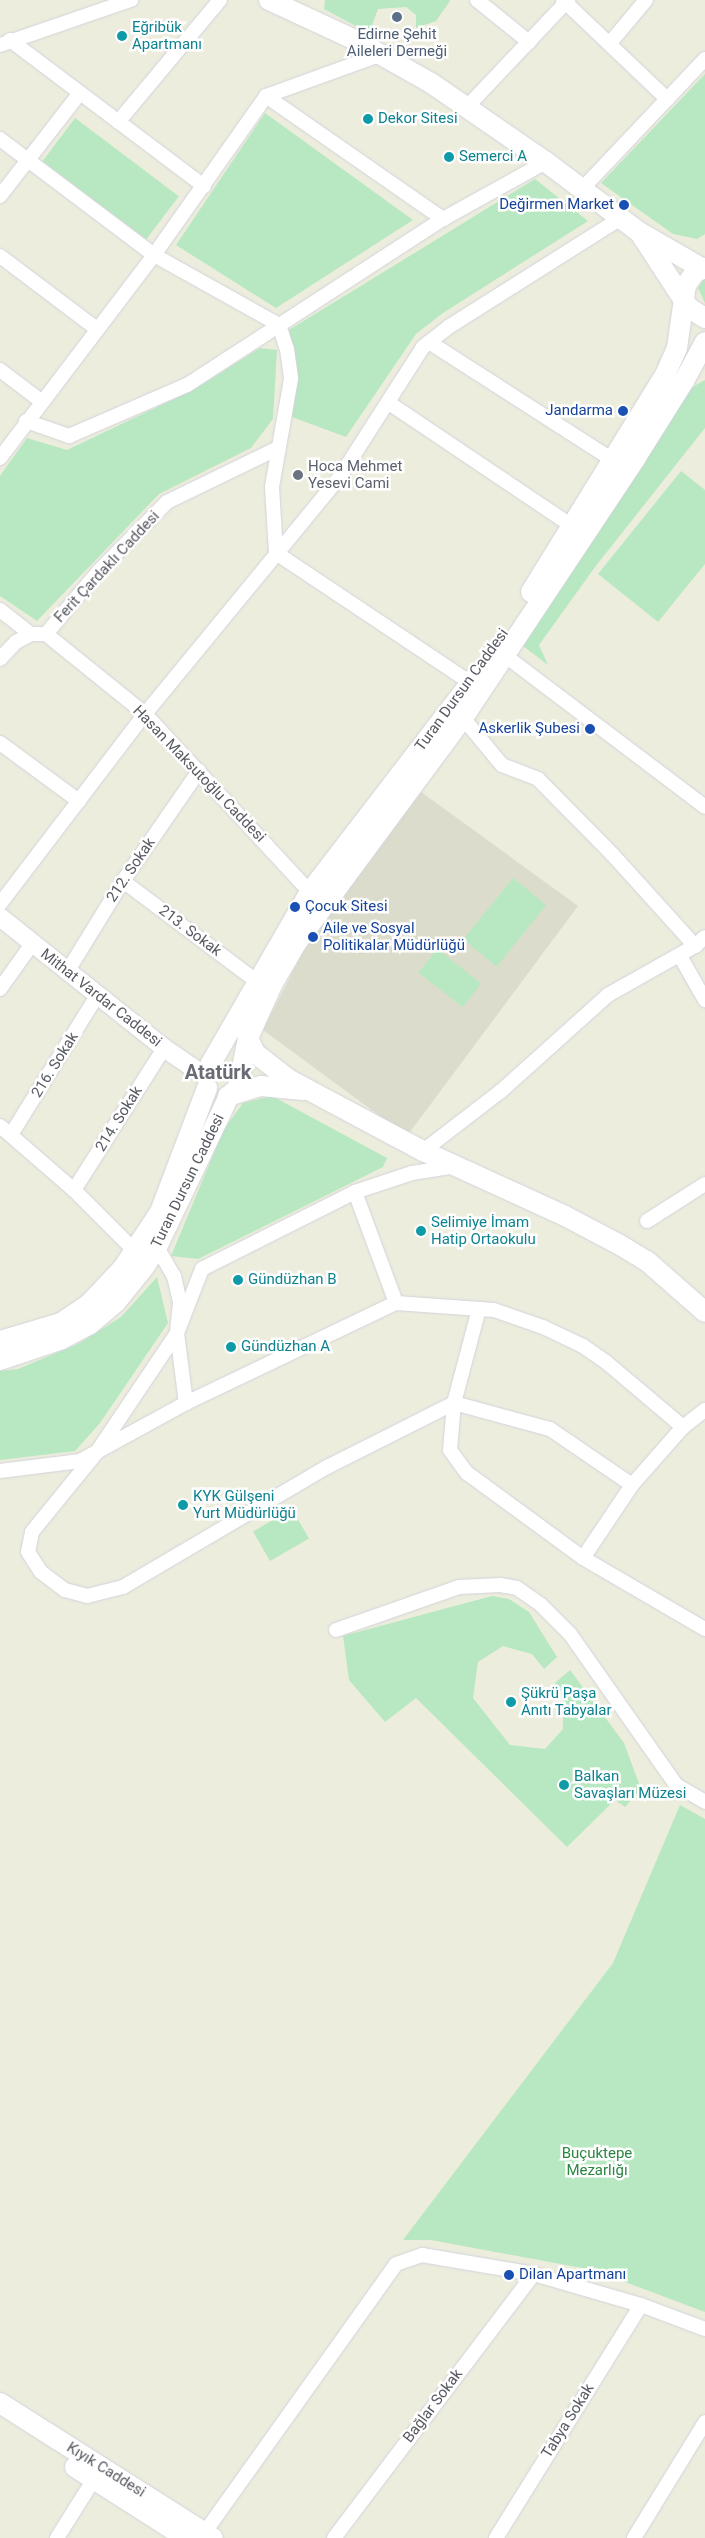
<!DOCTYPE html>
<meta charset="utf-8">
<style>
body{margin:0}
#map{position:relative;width:705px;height:2538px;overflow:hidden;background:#ededde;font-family:Roboto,sans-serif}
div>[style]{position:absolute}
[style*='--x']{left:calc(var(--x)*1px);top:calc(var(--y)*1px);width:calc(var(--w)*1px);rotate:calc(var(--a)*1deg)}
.education>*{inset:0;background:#dcdccd}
.green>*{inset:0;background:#b7e8c1;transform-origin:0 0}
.roads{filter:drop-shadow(0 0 1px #d2d3da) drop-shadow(0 0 1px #d2d3da)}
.minor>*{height:14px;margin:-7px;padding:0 7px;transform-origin:7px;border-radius:7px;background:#fff}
.tertiary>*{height:18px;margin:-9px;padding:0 9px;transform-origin:9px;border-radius:9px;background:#fff}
.secondary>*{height:20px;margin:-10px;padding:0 10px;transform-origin:10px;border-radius:10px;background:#fff}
.dots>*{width:14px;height:14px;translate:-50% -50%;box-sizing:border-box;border:2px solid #fff;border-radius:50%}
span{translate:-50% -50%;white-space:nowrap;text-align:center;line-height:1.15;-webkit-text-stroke:5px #fff;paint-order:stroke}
.culture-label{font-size:15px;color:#0d838f}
.left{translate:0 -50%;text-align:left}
.service-label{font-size:15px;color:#4e5e75}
.transit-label{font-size:15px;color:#164399}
.right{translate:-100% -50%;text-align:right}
.worship-label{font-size:15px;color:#5b616d}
.street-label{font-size:15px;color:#585a62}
.park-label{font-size:15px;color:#2c8641}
.district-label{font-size:20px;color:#696c74;font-weight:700}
</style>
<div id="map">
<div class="education">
<i style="clip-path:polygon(421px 792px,578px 906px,407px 1136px,263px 1030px,303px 952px)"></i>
</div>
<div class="green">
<i style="clip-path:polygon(325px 0,449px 0,450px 1px,436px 21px,416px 28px,416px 15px,406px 7px,378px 9px,369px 33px,324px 9px)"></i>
<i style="clip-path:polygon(705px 74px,705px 234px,697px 239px,673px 234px,601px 183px)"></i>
<i style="clip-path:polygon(265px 113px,413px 220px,276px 308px,176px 245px)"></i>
<i style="left:75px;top:118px;width:130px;height:54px;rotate:37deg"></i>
<i style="clip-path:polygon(535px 179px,588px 221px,443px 313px,416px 334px,346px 437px,292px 417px,296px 371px,289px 330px)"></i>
<i style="clip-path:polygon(705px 278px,705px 303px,698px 288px)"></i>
<i style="clip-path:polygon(260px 348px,277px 350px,273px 419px,251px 448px,159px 494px,37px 621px,0 596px,0 476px,27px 438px,67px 450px,195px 389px)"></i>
<i style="clip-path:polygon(705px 380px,705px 428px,595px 567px,539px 645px,548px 665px,523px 646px,689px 389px)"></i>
<i style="clip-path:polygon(681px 471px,705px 490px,705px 564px,658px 622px,598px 574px)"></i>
<i style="left:513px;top:878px;width:43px;height:79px;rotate:39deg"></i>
<i style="left:437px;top:949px;width:56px;height:30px;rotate:38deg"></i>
<i style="clip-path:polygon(272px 1096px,387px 1158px,383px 1167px,198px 1259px,171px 1256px,224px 1129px,243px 1103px)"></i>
<i style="clip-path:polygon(157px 1277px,168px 1323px,100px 1423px,75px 1451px,0 1460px,0 1371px,18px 1369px,78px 1344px,121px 1317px)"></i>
<i style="left:292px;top:1509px;width:34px;height:45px;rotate:60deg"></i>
<i style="clip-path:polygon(492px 1596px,509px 1599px,529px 1612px,557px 1657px,544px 1669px,532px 1654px,503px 1646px,478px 1662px,473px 1698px,510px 1745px,545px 1749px,563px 1729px,563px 1695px,555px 1683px,570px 1670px,624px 1743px,641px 1789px,625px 1807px,615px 1800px,567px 1847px,416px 1698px,385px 1722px,349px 1680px,343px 1636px)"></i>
<i style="clip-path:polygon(680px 1805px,705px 1819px,705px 2312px,593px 2270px,431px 2240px,403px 2240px,613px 1963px)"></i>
</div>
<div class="roads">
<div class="minor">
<i style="--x:477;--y:0;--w:67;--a:38.9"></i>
<i style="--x:563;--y:0;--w:144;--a:43.6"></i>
<i style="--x:10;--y:40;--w:243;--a:37"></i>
<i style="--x:610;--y:43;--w:56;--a:-50.1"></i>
<i style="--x:0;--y:45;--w:139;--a:-19"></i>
<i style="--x:266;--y:96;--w:216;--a:34.8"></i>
<i style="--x:466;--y:108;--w:149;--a:-46.6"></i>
<i style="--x:118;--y:122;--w:159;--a:-50.1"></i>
<i style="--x:0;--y:139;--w:193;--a:37"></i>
<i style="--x:154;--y:255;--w:143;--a:29.2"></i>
<i style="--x:279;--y:325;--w:25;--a:72"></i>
<i style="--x:287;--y:349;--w:30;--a:82"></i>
<i style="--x:291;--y:379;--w:110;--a:100"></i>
<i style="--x:272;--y:487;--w:66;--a:86.5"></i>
<i style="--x:582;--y:189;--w:179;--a:-46.6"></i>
<i style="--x:0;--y:196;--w:130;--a:-52.2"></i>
<i style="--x:0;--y:256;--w:121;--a:37"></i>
<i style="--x:429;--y:342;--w:219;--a:32.7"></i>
<i style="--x:0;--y:370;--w:51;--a:37.1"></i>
<i style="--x:389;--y:403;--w:220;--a:33.9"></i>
<i style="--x:26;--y:421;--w:46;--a:19.2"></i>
<i style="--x:69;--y:436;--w:129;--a:-23.4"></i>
<i style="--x:187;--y:385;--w:305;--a:-33"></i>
<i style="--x:443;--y:219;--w:118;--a:-29"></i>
<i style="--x:0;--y:458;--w:255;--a:-52.8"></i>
<i style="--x:154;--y:255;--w:194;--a:-54.8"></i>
<i style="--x:266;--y:96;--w:123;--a:-19.9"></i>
<i style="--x:276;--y:553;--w:234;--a:33.7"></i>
<i style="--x:0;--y:610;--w:39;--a:38"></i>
<i style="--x:46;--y:634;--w:81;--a:-50"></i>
<i style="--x:98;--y:572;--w:98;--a:-45.4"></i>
<i style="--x:167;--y:502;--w:121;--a:-25.9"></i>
<i style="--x:495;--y:648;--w:263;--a:37.1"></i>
<i style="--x:0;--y:659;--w:23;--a:-47"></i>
<i style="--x:16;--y:642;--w:17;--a:-28"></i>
<i style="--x:31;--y:634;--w:15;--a:0"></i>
<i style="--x:46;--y:634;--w:127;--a:38.9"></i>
<i style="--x:145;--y:714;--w:243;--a:47.2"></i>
<i style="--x:463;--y:718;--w:61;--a:50.3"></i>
<i style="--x:502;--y:765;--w:39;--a:21"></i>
<i style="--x:538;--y:779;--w:105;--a:45.4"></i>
<i style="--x:612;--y:854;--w:124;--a:47.9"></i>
<i style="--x:695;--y:946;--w:13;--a:-42"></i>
<i style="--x:0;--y:743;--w:98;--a:36.3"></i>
<i style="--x:123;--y:881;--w:166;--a:36.9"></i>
<i style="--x:0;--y:904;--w:239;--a:-52.7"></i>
<i style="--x:145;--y:714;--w:306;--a:-50.6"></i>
<i style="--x:339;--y:478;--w:156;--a:-57.3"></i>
<i style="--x:423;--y:347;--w:34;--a:-38"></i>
<i style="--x:450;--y:326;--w:202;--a:-32.3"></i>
<i style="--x:680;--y:956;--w:51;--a:60.4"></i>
<i style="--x:67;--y:972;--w:107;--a:-58.4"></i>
<i style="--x:123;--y:881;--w:134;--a:-55.4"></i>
<i style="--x:0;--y:989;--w:55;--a:-54.6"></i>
<i style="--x:0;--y:1126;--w:98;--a:40.9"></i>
<i style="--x:74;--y:1190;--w:88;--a:45"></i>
<i style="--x:12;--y:1133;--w:161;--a:-58.2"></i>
<i style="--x:423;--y:1151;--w:98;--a:-37.6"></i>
<i style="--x:501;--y:1091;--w:144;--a:-41.9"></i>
<i style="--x:608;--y:995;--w:100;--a:-29.4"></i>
<i style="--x:456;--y:1166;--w:45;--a:171"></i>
<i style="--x:412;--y:1173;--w:60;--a:161.6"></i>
<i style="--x:355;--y:1192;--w:118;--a:69.7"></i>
<i style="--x:396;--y:1303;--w:98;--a:4.1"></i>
<i style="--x:494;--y:1310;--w:52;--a:19.1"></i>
<i style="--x:543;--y:1327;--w:44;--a:25.4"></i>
<i style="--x:583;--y:1346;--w:28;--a:35"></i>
<i style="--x:606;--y:1362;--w:101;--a:40.2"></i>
<i style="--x:74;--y:1190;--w:168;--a:-57.6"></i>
<i style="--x:355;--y:1192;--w:171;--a:153.3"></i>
<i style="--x:202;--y:1269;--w:69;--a:111.3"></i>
<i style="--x:177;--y:1333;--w:71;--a:82.7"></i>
<i style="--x:186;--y:1403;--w:233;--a:-25.5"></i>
<i style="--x:647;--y:1221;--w:69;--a:-32.5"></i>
<i style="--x:157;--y:1247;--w:34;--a:60"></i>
<i style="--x:174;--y:1276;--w:28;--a:77"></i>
<i style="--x:180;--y:1303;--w:30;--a:96"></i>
<i style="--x:177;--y:1333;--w:143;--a:123.9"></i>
<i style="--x:97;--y:1452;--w:103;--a:129.1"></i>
<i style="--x:32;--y:1532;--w:20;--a:101"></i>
<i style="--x:28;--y:1552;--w:24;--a:57"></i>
<i style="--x:41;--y:1572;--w:30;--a:37"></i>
<i style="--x:65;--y:1590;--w:23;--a:15"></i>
<i style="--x:87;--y:1596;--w:37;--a:-14"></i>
<i style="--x:123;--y:1587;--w:237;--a:-30.5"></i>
<i style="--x:327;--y:1467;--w:142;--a:-26.7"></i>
<i style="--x:479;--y:1309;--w:97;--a:104.9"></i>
<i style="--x:454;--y:1403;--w:99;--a:15.2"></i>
<i style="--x:550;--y:1429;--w:99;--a:34.3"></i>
<i style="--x:632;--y:1485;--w:77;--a:-48.7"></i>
<i style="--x:683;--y:1427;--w:28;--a:-38"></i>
<i style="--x:454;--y:1403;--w:47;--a:94.9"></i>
<i style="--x:450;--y:1450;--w:29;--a:54"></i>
<i style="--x:467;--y:1473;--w:144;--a:36.2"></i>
<i style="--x:583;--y:1558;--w:141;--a:30.2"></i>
<i style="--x:0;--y:1471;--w:81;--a:-7.1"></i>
<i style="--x:80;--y:1461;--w:121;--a:-28.7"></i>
<i style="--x:583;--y:1558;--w:88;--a:-56.1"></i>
<i style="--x:336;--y:1630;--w:130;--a:-19.3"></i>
<i style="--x:459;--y:1587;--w:41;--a:-2.8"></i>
<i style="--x:500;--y:1585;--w:17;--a:10"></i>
<i style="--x:517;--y:1588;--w:29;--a:35"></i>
<i style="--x:541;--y:1605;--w:41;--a:45"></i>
<i style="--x:570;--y:1634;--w:184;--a:54.9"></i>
<i style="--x:676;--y:1785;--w:34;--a:30"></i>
<i style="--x:205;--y:2532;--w:329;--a:-54.5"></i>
<i style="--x:396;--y:2264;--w:28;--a:-19"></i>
<i style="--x:422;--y:2255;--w:114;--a:9.6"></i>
<i style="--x:534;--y:2274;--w:111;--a:16.2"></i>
<i style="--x:641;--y:2305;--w:68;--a:20.6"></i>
<i style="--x:57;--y:2538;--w:70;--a:-57.9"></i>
<i style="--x:334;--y:2538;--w:331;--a:-52.9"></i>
<i style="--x:496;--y:2538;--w:274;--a:-58.1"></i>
<i style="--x:634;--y:2538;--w:136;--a:-58.5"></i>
</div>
<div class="tertiary">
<i style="--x:0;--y:917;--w:210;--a:38.6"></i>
<i style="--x:164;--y:1048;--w:50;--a:34.3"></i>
</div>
<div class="secondary">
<i style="--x:269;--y:0;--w:95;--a:24.9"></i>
<i style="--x:355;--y:40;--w:87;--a:29.5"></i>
<i style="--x:431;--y:83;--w:140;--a:34.5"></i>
<i style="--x:546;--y:162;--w:116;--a:37"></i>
<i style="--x:639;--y:232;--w:74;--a:30"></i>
<i style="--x:642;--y:236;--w:86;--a:56.9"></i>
<i style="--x:689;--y:308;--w:19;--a:32"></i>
<i style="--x:531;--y:592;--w:255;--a:-58.3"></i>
<i style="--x:665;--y:375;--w:30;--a:-66"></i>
<i style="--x:677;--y:348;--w:64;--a:-81.9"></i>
<i style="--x:686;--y:285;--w:16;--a:-55"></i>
<i style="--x:695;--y:272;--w:11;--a:-22"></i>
<i style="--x:248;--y:1038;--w:17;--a:65"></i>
<i style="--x:255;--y:1053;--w:42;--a:38.2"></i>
<i style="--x:288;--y:1079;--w:153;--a:28.1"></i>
<i style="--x:423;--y:1151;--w:156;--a:24.6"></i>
<i style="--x:565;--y:1216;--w:62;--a:27.8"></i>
<i style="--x:620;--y:1245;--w:31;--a:31"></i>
<i style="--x:647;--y:1261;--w:77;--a:41.3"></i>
<i style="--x:210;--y:1065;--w:200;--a:-60"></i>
<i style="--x:310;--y:892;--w:271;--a:-52.5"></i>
<i style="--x:228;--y:1096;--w:34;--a:-17"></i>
<i style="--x:261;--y:1086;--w:42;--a:5.4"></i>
<i style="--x:0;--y:1341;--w:64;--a:-16.4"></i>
<i style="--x:61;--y:1323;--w:34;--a:-34"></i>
<i style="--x:89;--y:1304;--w:50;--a:-46.6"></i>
<i style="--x:123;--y:1268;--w:67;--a:-56.5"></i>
<i style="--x:160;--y:1212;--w:133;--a:-69.2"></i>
<i style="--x:0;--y:1360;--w:65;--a:-18.7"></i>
<i style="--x:62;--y:1339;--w:32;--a:-28"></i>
<i style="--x:90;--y:1324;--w:34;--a:-40"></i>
<i style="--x:116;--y:1302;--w:46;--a:-51.1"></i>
<i style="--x:145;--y:1266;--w:22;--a:-58"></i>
<i style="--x:157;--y:1247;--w:167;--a:-64.5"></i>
<i style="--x:229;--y:1096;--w:12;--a:-42"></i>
<i style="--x:238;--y:1088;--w:51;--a:-78.7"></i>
<i style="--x:248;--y:1038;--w:60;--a:-65.6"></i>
<i style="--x:273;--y:983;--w:48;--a:-59.7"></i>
<i style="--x:297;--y:942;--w:279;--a:-53.5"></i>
<i style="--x:463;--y:718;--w:311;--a:-56.4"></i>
<i style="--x:635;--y:459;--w:92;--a:-57.9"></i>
<i style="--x:684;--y:381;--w:44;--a:-61.7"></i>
<i style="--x:0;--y:2403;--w:252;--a:32.4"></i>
<i style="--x:75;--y:2467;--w:132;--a:32.6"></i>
</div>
</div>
<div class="dots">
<i style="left:397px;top:17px;background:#5c6f8a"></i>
<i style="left:122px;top:36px;background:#0f9aa8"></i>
<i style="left:368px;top:119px;background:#0f9aa8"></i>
<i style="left:449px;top:157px;background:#0f9aa8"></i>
<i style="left:624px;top:205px;background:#1a4fb4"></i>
<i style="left:623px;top:411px;background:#1a4fb4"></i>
<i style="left:298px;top:475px;background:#6b7280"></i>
<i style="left:590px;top:729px;background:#1a4fb4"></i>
<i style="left:295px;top:907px;background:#1a4fb4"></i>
<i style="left:313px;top:937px;background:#1a4fb4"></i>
<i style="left:421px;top:1231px;background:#0f9aa8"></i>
<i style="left:238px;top:1280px;background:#0f9aa8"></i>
<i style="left:231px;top:1347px;background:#0f9aa8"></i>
<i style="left:183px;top:1505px;background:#0f9aa8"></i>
<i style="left:511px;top:1702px;background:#0f9aa8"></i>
<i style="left:564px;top:1785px;background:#0f9aa8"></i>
<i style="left:509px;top:2275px;background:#1a4fb4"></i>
</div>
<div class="culture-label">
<span class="left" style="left:132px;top:36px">Eğribük<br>Apartmanı</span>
<span class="left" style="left:378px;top:119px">Dekor Sitesi</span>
<span class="left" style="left:459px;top:157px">Semerci A</span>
<span class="left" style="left:431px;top:1231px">Selimiye İmam<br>Hatip Ortaokulu</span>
<span class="left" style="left:248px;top:1280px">Gündüzhan B</span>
<span class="left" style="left:241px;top:1347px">Gündüzhan A</span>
<span class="left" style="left:193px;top:1505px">KYK Gülşeni<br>Yurt Müdürlüğü</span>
<span class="left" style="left:521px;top:1702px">Şükrü Paşa<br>Anıtı Tabyalar</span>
<span class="left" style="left:574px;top:1785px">Balkan<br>Savaşları Müzesi</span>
</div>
<div class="service-label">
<span style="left:397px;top:43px">Edirne Şehit<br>Aileleri Derneği</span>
</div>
<div class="transit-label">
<span class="right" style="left:614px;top:205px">Değirmen Market</span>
<span class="right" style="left:613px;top:411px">Jandarma</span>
<span class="right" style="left:580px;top:729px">Askerlik Şubesi</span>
<span class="left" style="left:305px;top:907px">Çocuk Sitesi</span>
<span class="left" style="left:323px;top:937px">Aile ve Sosyal<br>Politikalar Müdürlüğü</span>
<span class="left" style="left:519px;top:2275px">Dilan Apartmanı</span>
</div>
<div class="worship-label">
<span class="left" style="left:308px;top:475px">Hoca Mehmet<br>Yesevi Cami</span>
</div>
<div class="street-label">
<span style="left:107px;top:567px;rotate:-47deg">Ferit Çardaklı Caddesi</span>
<span style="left:462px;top:690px;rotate:-54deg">Turan Dursun Caddesi</span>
<span style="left:199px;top:774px;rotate:46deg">Hasan Maksutoğlu Caddesi</span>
<span style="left:131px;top:870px;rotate:-56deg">212. Sokak</span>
<span style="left:190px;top:931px;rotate:37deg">213. Sokak</span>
<span style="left:101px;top:998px;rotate:38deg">Mithat Vardar Caddesi</span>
<span style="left:55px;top:1065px;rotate:-58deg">216. Sokak</span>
<span style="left:119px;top:1119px;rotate:-58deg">214. Sokak</span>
<span style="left:188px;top:1181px;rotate:-64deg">Turan Dursun Caddesi</span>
<span style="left:433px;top:2406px;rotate:-53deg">Bağlar Sokak</span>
<span style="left:568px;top:2421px;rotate:-58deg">Tabya Sokak</span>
<span style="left:106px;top:2470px;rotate:32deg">Kıyık Caddesi</span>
</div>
<div class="park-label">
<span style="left:597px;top:2162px">Buçuktepe<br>Mezarlığı</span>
</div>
<div class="district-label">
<span style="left:218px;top:1072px">Atatürk</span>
</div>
</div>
